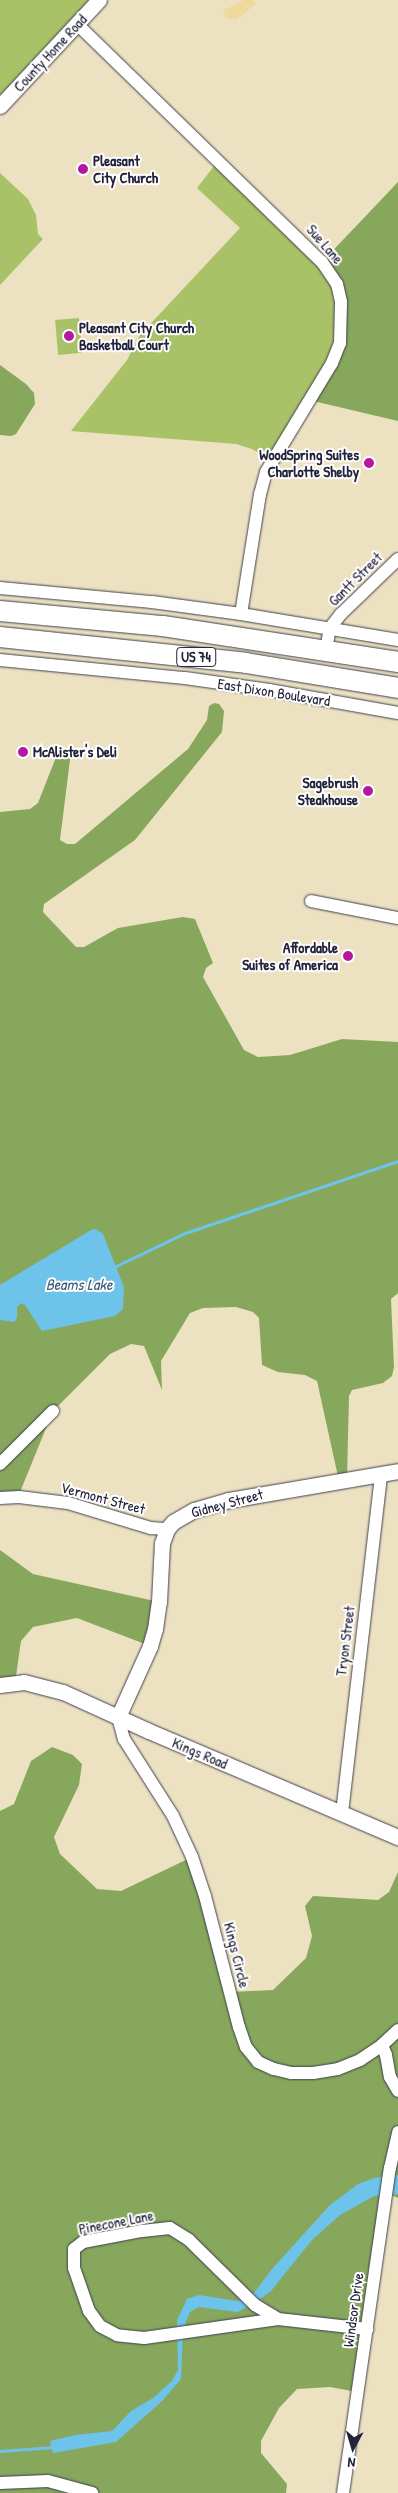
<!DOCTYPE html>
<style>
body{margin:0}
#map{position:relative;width:398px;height:2493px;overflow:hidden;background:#ece2c2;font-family:"Patrick Hand",sans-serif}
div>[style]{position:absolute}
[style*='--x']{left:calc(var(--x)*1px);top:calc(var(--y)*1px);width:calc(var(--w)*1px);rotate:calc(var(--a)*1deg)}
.green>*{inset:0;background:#aac267;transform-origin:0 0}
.forest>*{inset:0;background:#87a85c}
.sand>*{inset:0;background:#eeda9e}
.water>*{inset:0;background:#6dc3ea}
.stream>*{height:3px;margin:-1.5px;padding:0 1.5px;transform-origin:1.5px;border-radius:1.5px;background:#6dc3ea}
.roads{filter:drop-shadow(0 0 1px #403f4f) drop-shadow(0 0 1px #403f4f)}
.minor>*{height:12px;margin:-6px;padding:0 6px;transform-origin:6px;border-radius:6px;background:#fff}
.tertiary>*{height:15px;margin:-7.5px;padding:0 7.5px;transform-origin:7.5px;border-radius:7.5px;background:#fff}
.trunk>*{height:20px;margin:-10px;padding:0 10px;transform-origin:10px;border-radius:10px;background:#fff}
.dots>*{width:14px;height:14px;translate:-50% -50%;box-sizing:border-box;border:2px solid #fff;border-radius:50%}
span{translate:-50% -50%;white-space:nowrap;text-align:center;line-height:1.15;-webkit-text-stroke:4px #fff;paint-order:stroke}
.shield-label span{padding:1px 4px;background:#fff;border:1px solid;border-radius:4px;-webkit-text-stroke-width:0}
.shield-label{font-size:14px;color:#22223b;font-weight:700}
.street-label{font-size:15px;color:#22223b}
.poi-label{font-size:15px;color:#22223b;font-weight:700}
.left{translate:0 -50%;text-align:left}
.right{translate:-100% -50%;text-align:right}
.water-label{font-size:16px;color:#3c5a78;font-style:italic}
.north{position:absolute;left:328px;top:2423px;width:50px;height:50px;-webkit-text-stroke:4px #fff;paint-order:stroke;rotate:186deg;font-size:14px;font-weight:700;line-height:20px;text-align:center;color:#22223b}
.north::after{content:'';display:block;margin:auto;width:18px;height:22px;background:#22223b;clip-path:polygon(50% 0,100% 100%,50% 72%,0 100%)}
</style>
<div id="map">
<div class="green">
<i style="clip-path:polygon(0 0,99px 0,0 106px)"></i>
<i style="clip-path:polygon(214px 166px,337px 284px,340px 343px,271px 461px,252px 449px,236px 444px,71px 431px,127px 360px,140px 335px,240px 228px,197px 188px)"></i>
<i style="clip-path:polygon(0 173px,28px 199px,36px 215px,38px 234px,43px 239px,0 285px)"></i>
<i style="left:79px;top:318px;width:35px;height:24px;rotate:85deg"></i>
</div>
<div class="forest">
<i style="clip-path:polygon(398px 182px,398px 421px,309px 400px,332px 363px,341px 302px,322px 262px)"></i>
<i style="clip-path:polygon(0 365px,26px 384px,34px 393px,35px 404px,16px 434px,11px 436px,0 435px)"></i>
<i style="clip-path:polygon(214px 703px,219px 704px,224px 711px,222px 732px,135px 840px,44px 904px,43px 912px,76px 947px,84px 947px,118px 928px,183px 917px,195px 919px,213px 963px,206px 968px,203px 977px,244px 1050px,258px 1057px,290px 1055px,342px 1039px,398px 1042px,398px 1293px,391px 1299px,394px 1367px,392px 1376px,383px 1383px,352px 1390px,349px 1396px,347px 1479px,339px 1481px,317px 1381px,305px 1375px,278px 1372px,262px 1365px,259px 1318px,253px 1312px,236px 1307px,203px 1308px,190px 1313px,161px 1361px,162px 1390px,144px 1346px,131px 1344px,110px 1354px,53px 1411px,18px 1497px,0 1498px,0 812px,30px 809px,38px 803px,56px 757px,68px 750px,71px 752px,60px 840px,67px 844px,75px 844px,188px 749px,207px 720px,209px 706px)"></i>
<i style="clip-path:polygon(0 1550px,33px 1574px,159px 1602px,150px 1646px,77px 1618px,33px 1627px,21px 1641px,15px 1683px,0 1685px)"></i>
<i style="clip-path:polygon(52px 1747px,73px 1755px,82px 1764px,79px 1785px,54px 1837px,60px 1854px,97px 1889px,121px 1891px,192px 1857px,230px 1992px,273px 1990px,306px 1958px,312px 1936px,305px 1906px,313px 1896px,378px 1900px,389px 1892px,398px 1872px,398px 2198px,385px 2192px,357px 2392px,330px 2387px,297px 2389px,279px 2408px,261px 2441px,261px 2453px,287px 2484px,286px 2493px,0 2493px,0 1811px,14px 1804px,31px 1761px)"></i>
</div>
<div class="sand">
<i style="clip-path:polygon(244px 0,254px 0,256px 4px,236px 20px,227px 18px,223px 14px,224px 10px)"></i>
</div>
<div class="water">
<i style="clip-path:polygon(96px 1229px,103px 1234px,124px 1287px,123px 1309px,115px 1316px,42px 1331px,25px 1305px,21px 1303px,17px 1307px,17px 1318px,14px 1322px,0 1320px,0 1285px,91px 1230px)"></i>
<i style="clip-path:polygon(398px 2175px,398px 2194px,374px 2196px,340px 2215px,312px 2240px,271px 2291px,257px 2301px,238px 2312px,199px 2307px,190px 2312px,183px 2329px,181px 2379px,163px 2400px,116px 2442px,53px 2453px,50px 2441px,75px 2435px,112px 2431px,131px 2411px,153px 2398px,172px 2381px,178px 2370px,177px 2320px,187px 2299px,199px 2295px,237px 2301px,246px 2299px,254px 2293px,272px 2269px,330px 2205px,358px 2184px,374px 2178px)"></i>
</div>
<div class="stream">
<i style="--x:116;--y:1266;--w:76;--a:-25.6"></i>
<i style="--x:185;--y:1233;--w:225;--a:-18.7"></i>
<i style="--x:0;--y:2451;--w:54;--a:-4.2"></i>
</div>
<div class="roads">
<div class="minor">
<i style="--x:77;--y:24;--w:342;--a:44.2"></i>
<i style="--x:322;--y:262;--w:27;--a:56"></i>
<i style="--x:337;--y:284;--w:18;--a:77"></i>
<i style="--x:341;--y:302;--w:41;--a:91.4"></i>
<i style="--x:340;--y:343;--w:22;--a:112"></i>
<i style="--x:332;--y:363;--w:127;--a:121.2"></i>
<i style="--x:266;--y:472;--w:23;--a:105"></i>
<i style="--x:260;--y:494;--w:121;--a:99"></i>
<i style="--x:0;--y:588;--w:153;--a:5.3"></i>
<i style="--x:152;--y:602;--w:90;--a:7.7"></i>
<i style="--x:241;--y:614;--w:159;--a:9.4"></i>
<i style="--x:326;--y:650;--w:22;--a:-80"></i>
<i style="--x:330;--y:628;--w:18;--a:-52"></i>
<i style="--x:341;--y:614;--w:79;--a:-44"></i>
<i style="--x:0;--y:660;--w:186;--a:5.6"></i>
<i style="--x:185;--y:678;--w:85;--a:8.1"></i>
<i style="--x:269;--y:690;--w:131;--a:10.1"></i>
<i style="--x:311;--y:901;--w:89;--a:11.1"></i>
<i style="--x:0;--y:1464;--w:75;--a:-45"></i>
<i style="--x:0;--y:1498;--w:19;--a:-3"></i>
<i style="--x:19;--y:1497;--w:49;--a:7"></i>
<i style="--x:68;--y:1503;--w:87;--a:16.8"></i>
<i style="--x:151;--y:1528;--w:16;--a:4"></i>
<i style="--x:118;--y:1717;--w:23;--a:75"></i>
<i style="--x:124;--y:1739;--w:91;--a:57.5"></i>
<i style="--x:173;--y:1816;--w:45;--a:65.1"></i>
<i style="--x:192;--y:1857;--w:41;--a:71.6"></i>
<i style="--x:205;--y:1896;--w:135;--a:75.5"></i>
<i style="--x:239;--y:2027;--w:21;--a:71"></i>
<i style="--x:246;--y:2047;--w:19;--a:51"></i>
<i style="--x:258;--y:2062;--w:17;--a:24"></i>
<i style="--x:274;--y:2069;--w:18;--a:13"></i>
<i style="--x:292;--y:2073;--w:21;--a:0"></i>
<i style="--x:313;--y:2073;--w:25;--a:-9"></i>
<i style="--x:338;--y:2069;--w:24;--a:-22"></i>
<i style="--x:360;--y:2060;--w:27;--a:-34"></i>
<i style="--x:382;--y:2045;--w:22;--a:-43"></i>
<i style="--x:342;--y:1813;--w:341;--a:-83.4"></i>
<i style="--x:382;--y:2045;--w:11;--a:68"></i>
<i style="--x:386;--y:2055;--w:22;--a:80"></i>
<i style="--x:390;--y:2077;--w:16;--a:60"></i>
<i style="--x:278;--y:2319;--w:135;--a:171.9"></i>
<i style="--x:144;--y:2338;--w:27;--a:-174"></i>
<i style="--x:117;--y:2335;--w:19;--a:-152"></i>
<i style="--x:100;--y:2326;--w:19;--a:-126"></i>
<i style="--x:89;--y:2311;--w:46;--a:-109.2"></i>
<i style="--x:74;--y:2268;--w:19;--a:-90"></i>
<i style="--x:74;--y:2249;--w:11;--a:-38"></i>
<i style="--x:83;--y:2242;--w:60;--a:-10.6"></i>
<i style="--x:142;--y:2231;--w:28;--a:-6"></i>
<i style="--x:170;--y:2228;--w:22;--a:32"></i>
<i style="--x:189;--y:2240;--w:93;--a:44.6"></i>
<i style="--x:255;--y:2305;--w:27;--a:31"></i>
<i style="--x:278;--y:2319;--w:90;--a:6.4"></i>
<i style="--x:0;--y:2483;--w:48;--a:-2.4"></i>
<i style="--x:48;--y:2481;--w:46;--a:15.3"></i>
<i style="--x:343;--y:2493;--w:328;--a:-81.8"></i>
<i style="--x:390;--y:2168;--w:37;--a:-77"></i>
</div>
<div class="tertiary">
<i style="--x:0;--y:106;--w:145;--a:-47"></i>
<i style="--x:0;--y:1685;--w:24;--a:-7"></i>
<i style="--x:24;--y:1682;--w:40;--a:14.4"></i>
<i style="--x:63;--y:1692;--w:94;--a:24.4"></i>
<i style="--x:149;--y:1731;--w:271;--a:23.1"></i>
<i style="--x:118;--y:1717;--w:78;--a:-65.7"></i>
<i style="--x:150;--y:1646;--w:18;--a:-74"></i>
<i style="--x:155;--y:1629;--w:27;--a:-82"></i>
<i style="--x:159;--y:1602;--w:59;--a:-87.1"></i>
<i style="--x:162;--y:1543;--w:15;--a:-70"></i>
<i style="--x:167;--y:1529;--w:9;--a:-49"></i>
<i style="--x:173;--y:1522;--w:24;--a:-30"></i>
<i style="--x:194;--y:1510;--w:36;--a:-16"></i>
<i style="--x:229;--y:1500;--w:171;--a:-9.7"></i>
</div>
<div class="trunk">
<i style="--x:0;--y:611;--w:164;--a:5.3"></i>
<i style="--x:163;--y:626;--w:238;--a:8.7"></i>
<i style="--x:0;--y:637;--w:247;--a:6"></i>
<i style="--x:246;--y:663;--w:154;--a:9.3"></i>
</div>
</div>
<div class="dots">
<i style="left:83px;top:169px;background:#b5179e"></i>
<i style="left:69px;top:336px;background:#b5179e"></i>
<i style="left:369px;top:463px;background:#b5179e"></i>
<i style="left:23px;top:752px;background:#b5179e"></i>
<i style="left:368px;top:791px;background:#b5179e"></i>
<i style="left:348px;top:956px;background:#b5179e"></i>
</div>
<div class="shield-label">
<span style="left:196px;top:657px">US 74</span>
</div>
<div class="street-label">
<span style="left:50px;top:53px;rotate:-47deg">County Home Road</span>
<span style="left:325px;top:244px;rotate:49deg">Sue Lane</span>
<span style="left:355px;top:579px;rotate:-45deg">Gantt Street</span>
<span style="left:274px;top:692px;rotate:9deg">East Dixon Boulevard</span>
<span style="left:103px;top:1498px;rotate:15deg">Vermont Street</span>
<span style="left:227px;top:1503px;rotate:-15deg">Gidney Street</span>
<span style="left:345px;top:1641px;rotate:-83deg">Tryon Street</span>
<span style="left:200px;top:1753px;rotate:23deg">Kings Road</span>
<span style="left:237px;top:1955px;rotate:76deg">Kings Circle</span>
<span style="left:116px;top:2222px;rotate:-11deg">Pinecone Lane</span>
<span style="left:353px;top:2310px;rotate:-82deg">Windsor Drive</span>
</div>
<div class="poi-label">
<span class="left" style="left:93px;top:169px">Pleasant<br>City Church</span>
<span class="left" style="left:79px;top:336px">Pleasant City Church<br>Basketball Court</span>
<span class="right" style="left:359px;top:463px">WoodSpring Suites<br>Charlotte Shelby</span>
<span class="left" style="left:33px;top:752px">McAlister's Deli</span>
<span class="right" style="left:358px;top:791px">Sagebrush<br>Steakhouse</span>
<span class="right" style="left:338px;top:956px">Affordable<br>Suites of America</span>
</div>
<div class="water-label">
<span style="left:79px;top:1284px">Beams Lake</span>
</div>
<div class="north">N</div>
</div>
